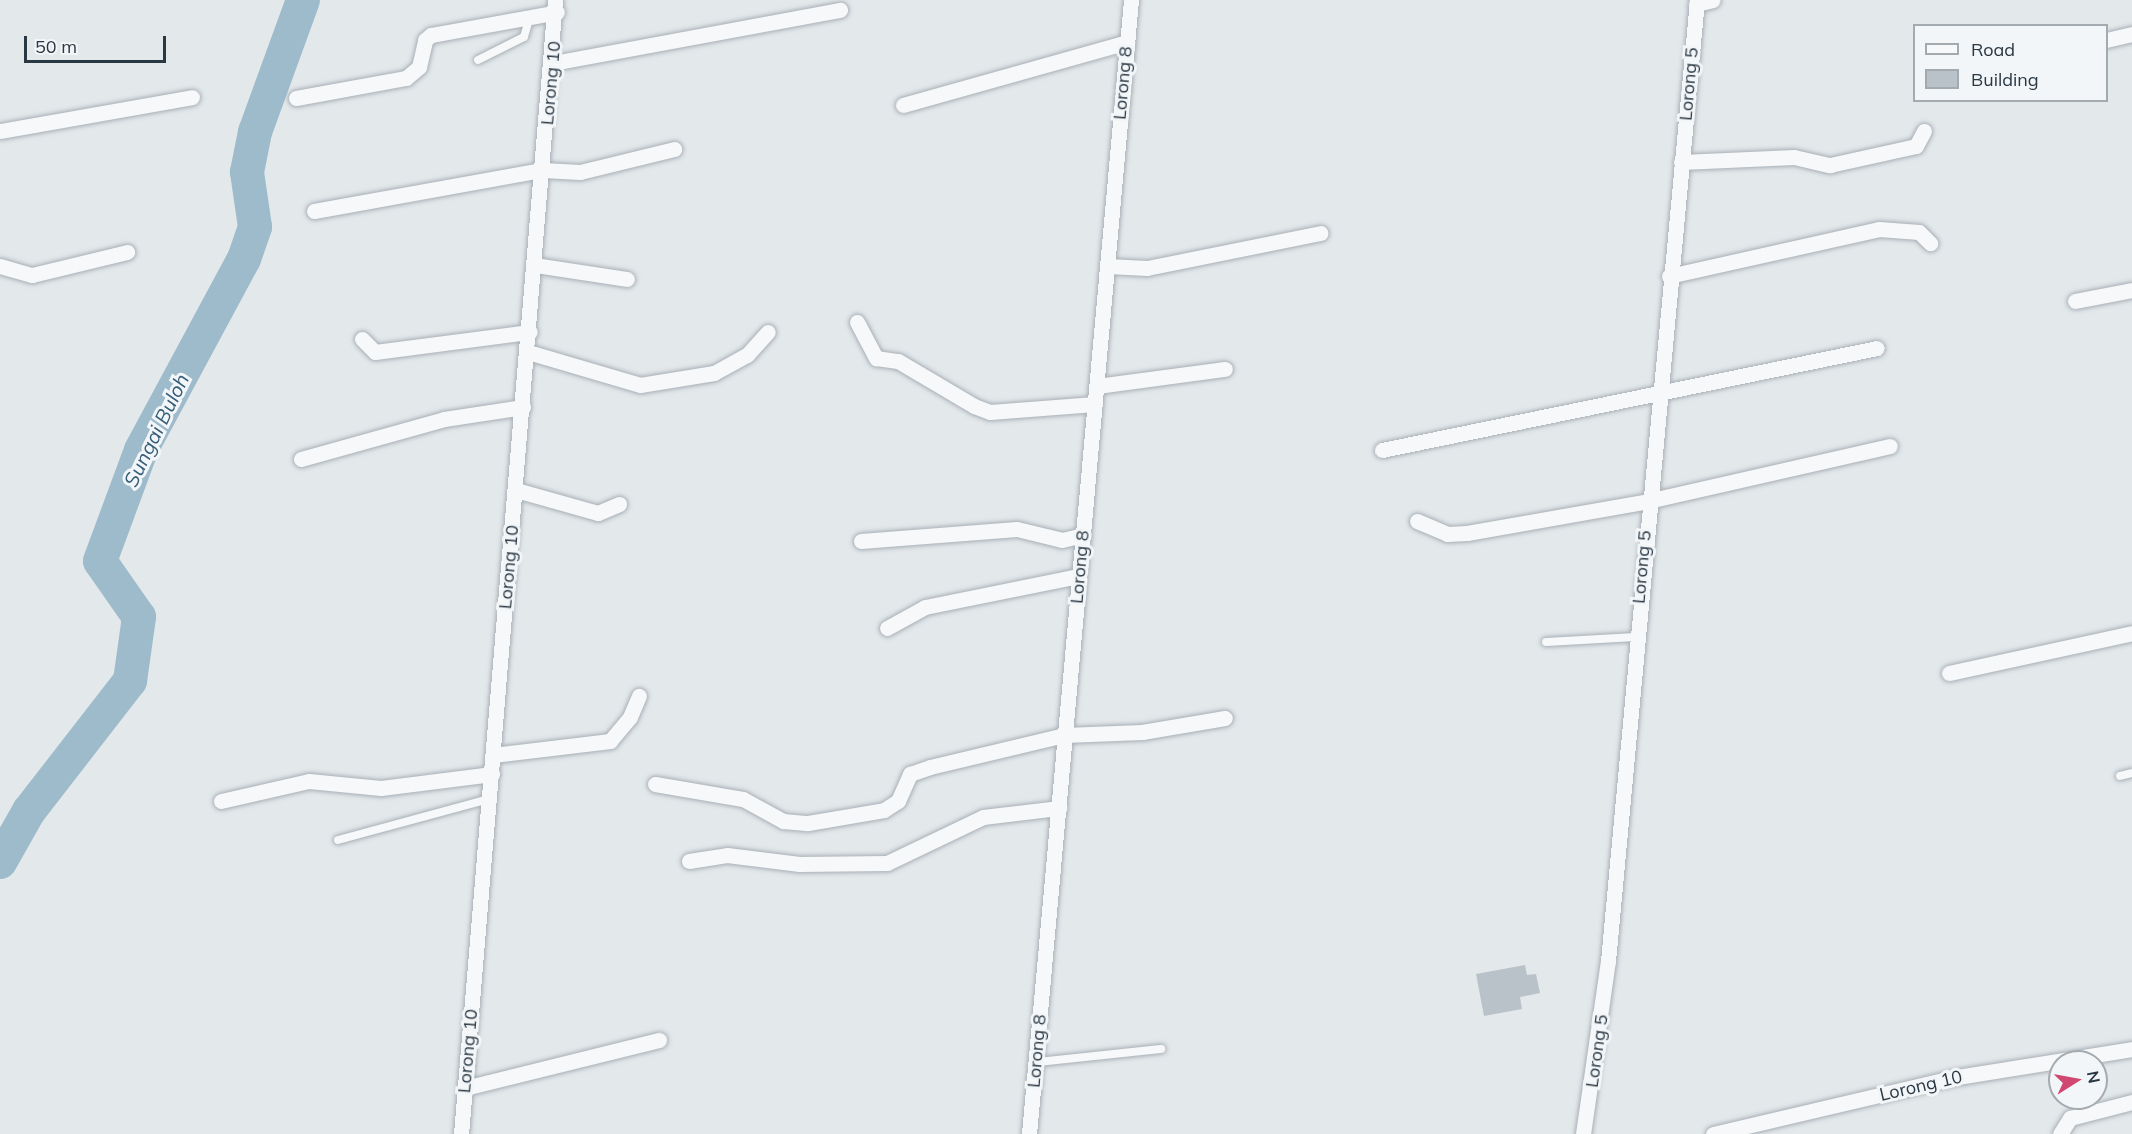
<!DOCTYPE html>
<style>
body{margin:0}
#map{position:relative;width:2132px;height:1134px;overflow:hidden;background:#e3e8eb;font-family:Mulish,sans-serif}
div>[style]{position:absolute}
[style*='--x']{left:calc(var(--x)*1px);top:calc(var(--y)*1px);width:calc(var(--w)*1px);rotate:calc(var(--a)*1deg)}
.river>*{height:34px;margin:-17px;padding:0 17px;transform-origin:17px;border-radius:17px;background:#9ebbcb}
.building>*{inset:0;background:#bac2c9}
.roads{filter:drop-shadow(0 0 2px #a8b0b6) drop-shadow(0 0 2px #a8b0b6)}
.lane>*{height:8px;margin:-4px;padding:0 4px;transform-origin:4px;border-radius:4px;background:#f6f8f9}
.street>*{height:15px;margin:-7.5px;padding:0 7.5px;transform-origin:7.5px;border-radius:7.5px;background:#f6f8f9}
span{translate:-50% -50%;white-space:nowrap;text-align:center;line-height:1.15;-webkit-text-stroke:6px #f3f6f8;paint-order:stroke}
.street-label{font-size:18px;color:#2a3844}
.water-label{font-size:20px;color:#345d79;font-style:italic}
.legend{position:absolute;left:1913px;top:24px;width:195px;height:78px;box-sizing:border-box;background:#f3f6f8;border:2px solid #a3aab0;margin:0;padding:8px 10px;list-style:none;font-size:18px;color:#2a3844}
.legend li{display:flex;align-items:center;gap:12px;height:30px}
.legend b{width:30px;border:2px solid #a3aab0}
.north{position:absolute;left:2048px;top:1050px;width:60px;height:60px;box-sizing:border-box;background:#f3f6f8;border:2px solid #a3aab0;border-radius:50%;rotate:79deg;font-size:16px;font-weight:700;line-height:24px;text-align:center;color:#2a3844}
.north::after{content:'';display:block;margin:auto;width:21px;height:27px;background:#d04871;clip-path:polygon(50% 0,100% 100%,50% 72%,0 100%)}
.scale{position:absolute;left:24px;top:36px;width:142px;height:27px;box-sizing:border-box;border:3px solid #2a3844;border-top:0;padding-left:8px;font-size:18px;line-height:21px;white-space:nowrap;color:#2a3844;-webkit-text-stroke:4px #f3f6f8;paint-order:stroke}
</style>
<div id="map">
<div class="river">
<i style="--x:0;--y:862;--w:59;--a:-60.4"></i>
<i style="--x:29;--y:811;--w:165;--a:-52.2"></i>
<i style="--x:130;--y:681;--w:65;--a:-82"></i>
<i style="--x:139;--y:617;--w:68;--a:-124.9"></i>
<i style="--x:100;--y:561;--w:118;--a:-69.7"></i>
<i style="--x:141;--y:450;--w:217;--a:-61.7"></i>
<i style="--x:244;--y:259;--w:34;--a:-71"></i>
<i style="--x:255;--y:227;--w:56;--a:-98.3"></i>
<i style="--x:247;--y:172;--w:41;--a:-78.7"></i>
<i style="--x:255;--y:132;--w:140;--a:-70"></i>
</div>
<div class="building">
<i style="clip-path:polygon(1525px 965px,1527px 975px,1536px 974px,1540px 993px,1520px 997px,1522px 1009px,1484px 1016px,1476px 974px)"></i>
</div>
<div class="roads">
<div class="lane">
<i style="--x:478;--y:60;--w:51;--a:-26.6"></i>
<i style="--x:524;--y:37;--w:19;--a:-74"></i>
<i style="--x:1546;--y:642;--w:90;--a:-3.2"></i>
<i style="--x:2120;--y:776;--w:12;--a:-14"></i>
<i style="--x:338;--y:840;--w:156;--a:-15.2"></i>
<i style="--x:1037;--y:1062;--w:125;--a:-6"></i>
</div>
<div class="street">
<i style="--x:1696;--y:4;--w:17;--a:-13"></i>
<i style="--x:2106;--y:40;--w:27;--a:-13"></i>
<i style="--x:553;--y:63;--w:292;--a:-10.5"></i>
<i style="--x:296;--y:98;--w:112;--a:-10.3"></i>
<i style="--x:406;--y:78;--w:17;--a:-40"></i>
<i style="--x:419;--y:67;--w:28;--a:-77"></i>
<i style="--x:425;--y:40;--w:8;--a:-40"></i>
<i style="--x:431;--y:35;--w:128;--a:-10.3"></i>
<i style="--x:903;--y:105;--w:233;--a:-15.7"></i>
<i style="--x:0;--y:131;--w:195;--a:-10"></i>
<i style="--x:1681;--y:162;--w:113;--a:-2.5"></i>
<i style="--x:1794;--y:157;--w:37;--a:13"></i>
<i style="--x:1830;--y:165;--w:88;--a:-12.5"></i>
<i style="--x:1916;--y:146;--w:17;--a:-62"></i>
<i style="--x:314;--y:211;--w:233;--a:-10.2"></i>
<i style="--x:543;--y:170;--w:37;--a:3"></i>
<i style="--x:580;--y:172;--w:97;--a:-13.7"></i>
<i style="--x:535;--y:265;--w:93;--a:8.7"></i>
<i style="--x:0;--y:266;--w:33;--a:16"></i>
<i style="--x:32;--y:275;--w:98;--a:-13.6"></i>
<i style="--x:1107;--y:266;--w:40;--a:2.9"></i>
<i style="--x:1147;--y:268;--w:177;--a:-11.4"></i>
<i style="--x:1669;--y:276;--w:215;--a:-12.6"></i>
<i style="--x:1879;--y:229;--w:40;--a:4.3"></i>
<i style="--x:1919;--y:232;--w:16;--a:45"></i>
<i style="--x:2075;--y:301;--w:58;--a:-10.9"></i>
<i style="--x:857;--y:322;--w:41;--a:62.2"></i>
<i style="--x:876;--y:358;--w:22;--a:8"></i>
<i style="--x:898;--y:361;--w:88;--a:30.6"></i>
<i style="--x:974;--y:406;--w:17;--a:21"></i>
<i style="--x:990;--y:412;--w:105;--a:-4.4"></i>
<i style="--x:362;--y:339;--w:18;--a:45"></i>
<i style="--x:375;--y:352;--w:156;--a:-7.4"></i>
<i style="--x:528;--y:352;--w:117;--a:16.4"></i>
<i style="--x:640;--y:385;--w:75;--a:-9.2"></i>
<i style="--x:714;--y:373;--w:38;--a:-29"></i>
<i style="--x:747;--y:355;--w:31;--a:-48"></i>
<i style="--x:1097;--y:386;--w:129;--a:-7.6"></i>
<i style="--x:1382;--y:450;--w:505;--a:-11.64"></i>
<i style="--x:301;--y:459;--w:148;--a:-15.6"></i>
<i style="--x:444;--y:419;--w:80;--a:-8.6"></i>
<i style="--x:516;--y:490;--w:85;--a:15.7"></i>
<i style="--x:598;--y:513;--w:23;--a:-23"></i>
<i style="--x:1417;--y:521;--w:33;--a:23"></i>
<i style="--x:1447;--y:534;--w:20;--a:-3"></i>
<i style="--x:1467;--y:533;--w:184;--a:-10"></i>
<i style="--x:1648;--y:501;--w:248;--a:-12.8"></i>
<i style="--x:861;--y:541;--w:156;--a:-4.4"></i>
<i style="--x:1017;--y:529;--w:46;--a:13.7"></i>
<i style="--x:1062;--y:540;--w:22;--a:-13"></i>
<i style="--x:887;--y:628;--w:43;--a:-28.9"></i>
<i style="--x:925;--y:607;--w:157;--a:-11.4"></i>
<i style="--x:1949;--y:673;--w:187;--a:-12.3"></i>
<i style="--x:493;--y:755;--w:118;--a:-6.8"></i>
<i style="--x:610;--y:741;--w:31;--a:-50"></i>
<i style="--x:630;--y:717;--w:23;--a:-67"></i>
<i style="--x:655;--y:784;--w:89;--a:9.7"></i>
<i style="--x:743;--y:799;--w:46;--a:28.8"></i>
<i style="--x:783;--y:821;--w:25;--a:5"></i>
<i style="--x:808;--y:823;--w:77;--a:-9.7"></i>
<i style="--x:884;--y:810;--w:17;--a:-33"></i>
<i style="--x:898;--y:801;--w:30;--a:-66"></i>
<i style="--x:910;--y:774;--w:21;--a:-19"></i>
<i style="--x:930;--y:767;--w:138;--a:-13.4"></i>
<i style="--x:1064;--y:735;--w:78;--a:-2.2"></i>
<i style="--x:1142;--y:732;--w:84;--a:-9.6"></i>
<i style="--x:221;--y:801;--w:90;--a:-12.8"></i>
<i style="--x:309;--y:781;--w:72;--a:5.6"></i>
<i style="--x:381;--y:788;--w:112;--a:-7.2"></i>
<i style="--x:689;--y:861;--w:38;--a:-9"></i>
<i style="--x:727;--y:855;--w:73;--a:7.1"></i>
<i style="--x:799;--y:864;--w:88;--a:-0.7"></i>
<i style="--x:887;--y:863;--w:106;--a:-25.6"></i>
<i style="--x:983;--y:817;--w:77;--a:-6.8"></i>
<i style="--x:465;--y:1088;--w:200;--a:-13.9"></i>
<i style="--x:461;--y:1134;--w:1138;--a:-85.26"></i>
<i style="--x:1029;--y:1134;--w:1139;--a:-84.86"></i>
<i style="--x:1583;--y:1134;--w:175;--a:-81.8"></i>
<i style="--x:1608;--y:961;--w:965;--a:-84.71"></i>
<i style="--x:1713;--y:1134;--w:244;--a:-13.2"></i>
<i style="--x:1951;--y:1078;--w:183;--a:-9.1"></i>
<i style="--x:2060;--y:1134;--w:19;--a:-58"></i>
<i style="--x:2070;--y:1118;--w:64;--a:-14.5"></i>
</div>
</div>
<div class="street-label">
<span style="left:551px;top:83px;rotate:-85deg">Lorong 10</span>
<span style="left:1123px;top:83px;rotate:-85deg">Lorong 8</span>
<span style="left:1689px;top:84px;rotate:-85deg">Lorong 5</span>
<span style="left:509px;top:567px;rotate:-85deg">Lorong 10</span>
<span style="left:1080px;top:567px;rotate:-85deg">Lorong 8</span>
<span style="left:1642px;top:567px;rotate:-85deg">Lorong 5</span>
<span style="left:468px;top:1051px;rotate:-85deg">Lorong 10</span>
<span style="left:1037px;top:1051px;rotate:-85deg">Lorong 8</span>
<span style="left:1597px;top:1051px;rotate:-82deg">Lorong 5</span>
<span style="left:1921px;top:1086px;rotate:-13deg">Lorong 10</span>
</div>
<div class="water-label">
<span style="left:156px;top:430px;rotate:-64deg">Sungai Buloh</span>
</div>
<ul class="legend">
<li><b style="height:8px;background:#f6f8f9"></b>Road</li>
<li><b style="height:16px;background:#bac2c9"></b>Building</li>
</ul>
<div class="north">N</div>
<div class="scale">50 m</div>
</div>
